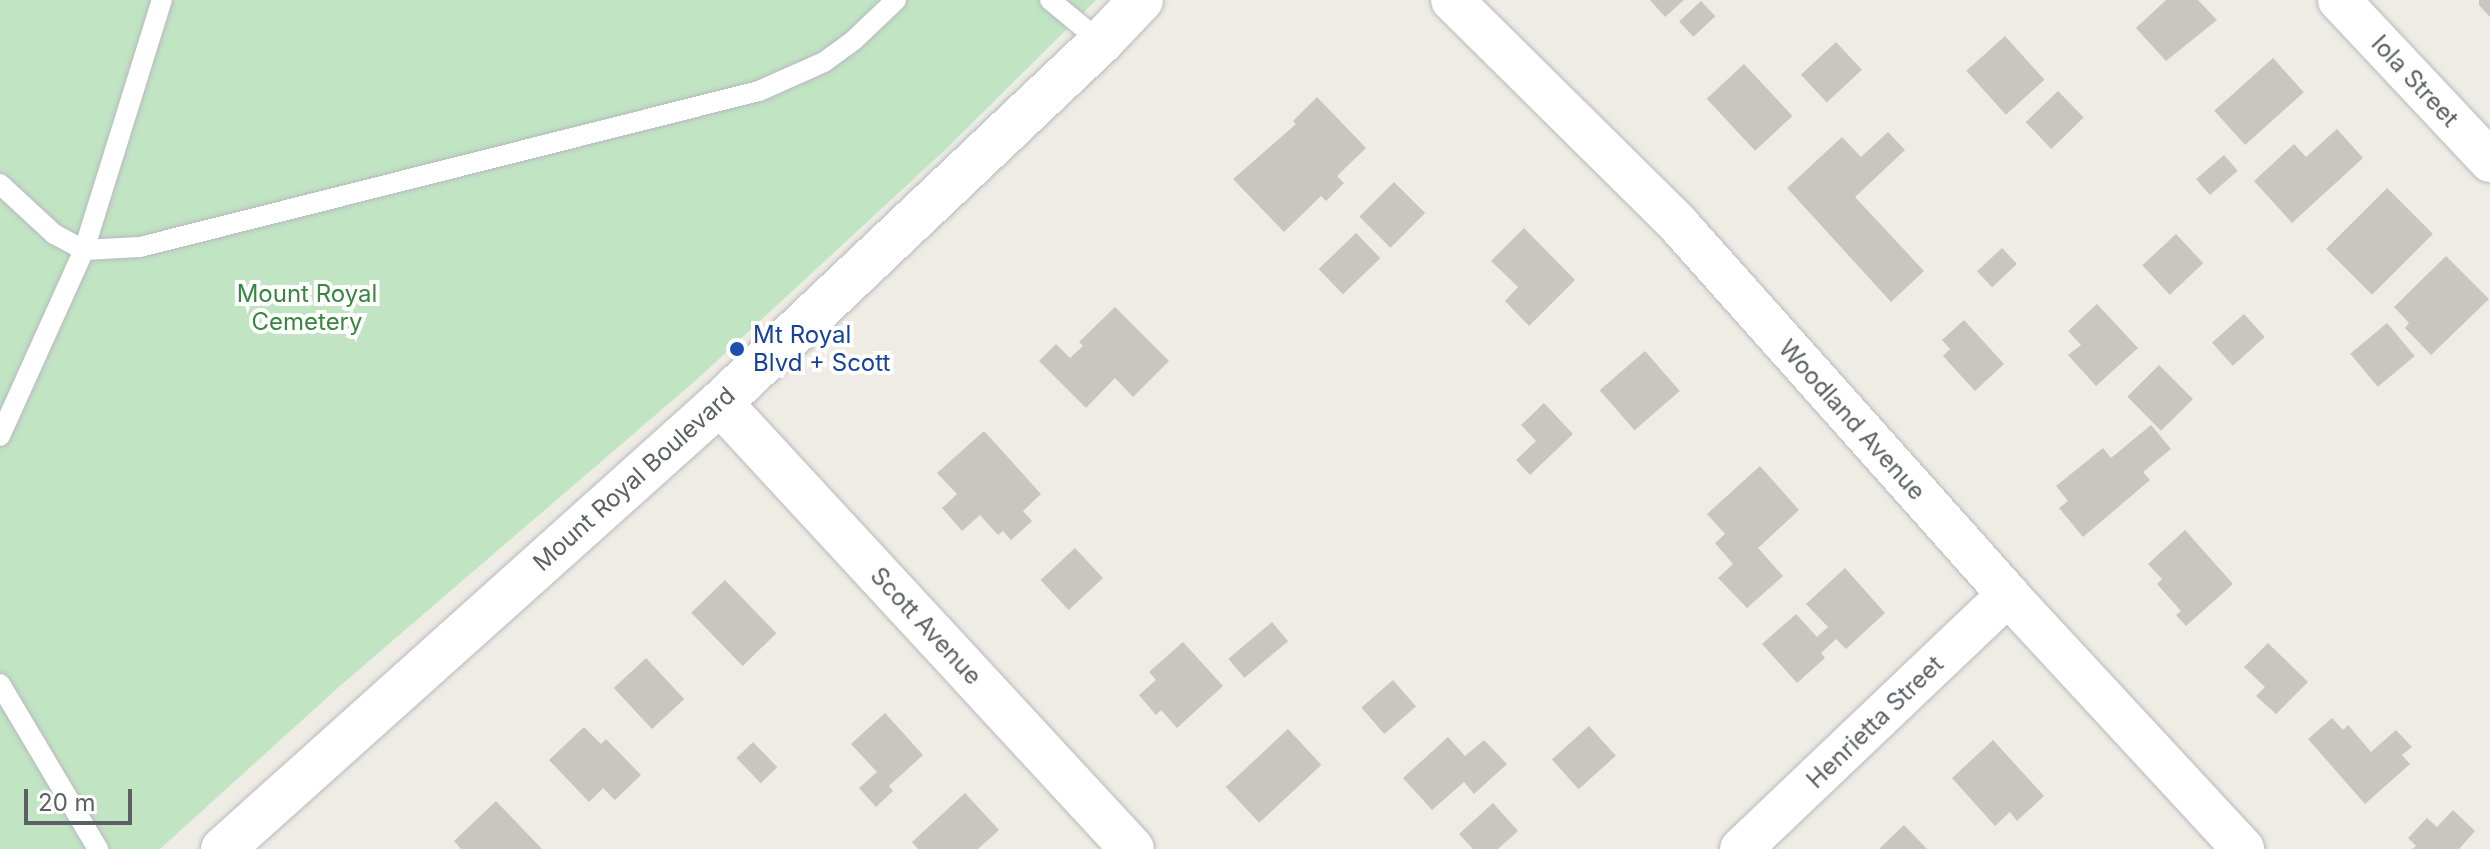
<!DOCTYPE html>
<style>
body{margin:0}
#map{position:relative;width:2490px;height:849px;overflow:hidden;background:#eeece4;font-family:Inter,sans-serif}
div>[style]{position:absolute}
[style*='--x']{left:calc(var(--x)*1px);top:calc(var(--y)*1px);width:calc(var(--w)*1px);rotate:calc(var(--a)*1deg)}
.green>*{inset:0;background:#c1e4c3}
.building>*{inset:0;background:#c9c6c1;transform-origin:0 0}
.roads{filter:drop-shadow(0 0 2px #b6b9bd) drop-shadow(0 0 2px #b6b9bd)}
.lane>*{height:20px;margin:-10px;padding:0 10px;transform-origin:10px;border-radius:10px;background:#fff}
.street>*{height:42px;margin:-21px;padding:0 21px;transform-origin:21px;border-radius:21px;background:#fff}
.secondary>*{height:44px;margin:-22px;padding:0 22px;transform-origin:22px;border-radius:22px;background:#fff}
.dots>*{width:22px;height:22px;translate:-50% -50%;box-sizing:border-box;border:4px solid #fff;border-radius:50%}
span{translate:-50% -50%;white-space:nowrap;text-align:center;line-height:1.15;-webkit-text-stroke:8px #fff;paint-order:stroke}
.street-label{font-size:24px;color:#5c5f64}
.park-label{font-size:24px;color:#398541}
.transit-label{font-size:24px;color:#164399}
.left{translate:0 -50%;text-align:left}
.scale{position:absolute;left:24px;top:789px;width:108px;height:36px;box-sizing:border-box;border:4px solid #5c5f64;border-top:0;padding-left:10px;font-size:24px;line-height:28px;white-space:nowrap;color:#5c5f64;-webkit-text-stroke:6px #fff;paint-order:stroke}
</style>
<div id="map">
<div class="green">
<i style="clip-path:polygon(0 0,1096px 0,945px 150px,695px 381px,341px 685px,160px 849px,0 849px)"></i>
</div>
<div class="building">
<i style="clip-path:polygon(1650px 0,1684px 0,1665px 17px)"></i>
<i style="clip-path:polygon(2166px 0,2198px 0,2217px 20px,2166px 61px,2136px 28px)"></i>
<i style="clip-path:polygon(2479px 0,2490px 0,2490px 17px,2479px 5px)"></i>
<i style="left:1701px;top:1px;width:21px;height:30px;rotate:47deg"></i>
<i style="left:2005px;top:36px;width:59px;height:52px;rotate:48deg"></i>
<i style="left:1836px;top:42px;width:38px;height:48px;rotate:47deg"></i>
<i style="left:2273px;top:58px;width:46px;height:79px;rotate:48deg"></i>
<i style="left:1744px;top:64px;width:71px;height:51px;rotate:47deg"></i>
<i style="left:2058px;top:91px;width:37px;height:45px;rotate:46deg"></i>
<i style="clip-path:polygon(1317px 97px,1366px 148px,1337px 176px,1344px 183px,1326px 201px,1321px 196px,1284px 232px,1233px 179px,1296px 124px,1293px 121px)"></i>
<i style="clip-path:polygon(2337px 129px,2363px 158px,2292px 223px,2254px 181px,2294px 144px,2306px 157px)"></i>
<i style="clip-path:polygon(1888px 132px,1905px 150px,1855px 197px,1924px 271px,1891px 302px,1787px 188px,1842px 137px,1861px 157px)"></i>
<i style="left:2224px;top:155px;width:21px;height:37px;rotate:49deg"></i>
<i style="left:1394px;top:182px;width:44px;height:49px;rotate:45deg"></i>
<i style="left:2387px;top:188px;width:65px;height:86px;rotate:45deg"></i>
<i style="clip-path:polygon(1524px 228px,1575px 280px,1529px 326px,1505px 301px,1518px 287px,1491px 261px)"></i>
<i style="left:1356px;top:233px;width:35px;height:52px;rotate:46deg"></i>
<i style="left:2176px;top:234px;width:40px;height:46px;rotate:47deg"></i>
<i style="left:2002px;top:248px;width:22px;height:34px;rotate:47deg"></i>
<i style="clip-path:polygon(2446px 256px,2489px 299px,2431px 355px,2405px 328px,2409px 323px,2394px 307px)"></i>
<i style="clip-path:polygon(2097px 304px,2138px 348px,2096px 386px,2068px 355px,2081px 345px,2068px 331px)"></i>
<i style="clip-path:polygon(1115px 307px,1169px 361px,1133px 397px,1115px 378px,1086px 408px,1039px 361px,1056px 344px,1070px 358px,1083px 346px,1079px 342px)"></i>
<i style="left:2244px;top:314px;width:31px;height:43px;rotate:48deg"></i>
<i style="clip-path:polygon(1964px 320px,2004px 364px,1975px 391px,1943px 356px,1950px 349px,1942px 340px)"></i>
<i style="left:2387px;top:323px;width:43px;height:48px;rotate:50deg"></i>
<i style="left:1645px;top:351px;width:53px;height:60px;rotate:49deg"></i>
<i style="left:2159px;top:365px;width:48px;height:45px;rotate:45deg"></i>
<i style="clip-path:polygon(1544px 403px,1573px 434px,1530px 475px,1516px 460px,1536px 441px,1521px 425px)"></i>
<i style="clip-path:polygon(2151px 425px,2171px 449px,2143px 472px,2150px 480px,2083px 537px,2059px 508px,2068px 501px,2056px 486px,2103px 448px,2111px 458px)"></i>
<i style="clip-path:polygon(984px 431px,1041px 494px,1023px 511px,1032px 521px,1011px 540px,1003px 531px,998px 535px,980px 515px,962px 531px,942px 508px,957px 494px,937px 473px)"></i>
<i style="clip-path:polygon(1760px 466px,1799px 510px,1758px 548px,1783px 576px,1747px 608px,1718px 578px,1733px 564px,1715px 543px,1725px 534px,1707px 514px)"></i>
<i style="clip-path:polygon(2185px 530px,2233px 584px,2186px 626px,2176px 615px,2181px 611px,2157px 584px,2162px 579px,2148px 564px)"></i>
<i style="left:1075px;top:548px;width:41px;height:47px;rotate:47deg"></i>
<i style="clip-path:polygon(1845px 568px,1885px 613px,1846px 649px,1836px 639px,1821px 653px,1825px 658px,1797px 683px,1762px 644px,1796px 614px,1817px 637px,1828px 627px,1806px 604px)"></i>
<i style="left:725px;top:580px;width:74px;height:47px;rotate:46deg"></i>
<i style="left:1272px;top:622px;width:25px;height:57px;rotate:50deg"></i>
<i style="clip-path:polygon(1183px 642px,1223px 686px,1177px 728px,1161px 710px,1156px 715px,1139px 695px,1156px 680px,1149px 672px)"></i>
<i style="clip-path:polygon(2268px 643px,2308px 682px,2276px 714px,2256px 696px,2265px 687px,2244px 667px)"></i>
<i style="left:646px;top:658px;width:56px;height:44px;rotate:47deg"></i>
<i style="left:1393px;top:680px;width:35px;height:42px;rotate:49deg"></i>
<i style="clip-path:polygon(885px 713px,923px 755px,889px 786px,893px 791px,876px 807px,859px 788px,877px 772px,851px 744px)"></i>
<i style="clip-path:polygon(2332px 718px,2343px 730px,2348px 725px,2371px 752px,2396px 730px,2412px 747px,2402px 755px,2410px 764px,2365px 804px,2308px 739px)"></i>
<i style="left:1589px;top:726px;width:40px;height:50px;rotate:48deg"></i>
<i style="clip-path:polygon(584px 727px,601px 744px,606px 739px,641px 775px,615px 800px,603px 788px,589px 802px,549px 760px)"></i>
<i style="left:1288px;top:729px;width:49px;height:85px;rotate:47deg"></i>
<i style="clip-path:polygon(1448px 737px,1465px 756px,1484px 740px,1507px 764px,1474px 794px,1464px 782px,1432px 810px,1403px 778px)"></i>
<i style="clip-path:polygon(1993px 740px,2044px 796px,2017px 821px,2010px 812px,1995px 826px,1952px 778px)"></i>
<i style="left:753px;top:742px;width:35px;height:23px;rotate:46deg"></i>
<i style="clip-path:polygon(965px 793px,999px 830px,978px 849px,918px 849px,912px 842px)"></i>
<i style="clip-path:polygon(496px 801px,542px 849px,461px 849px,454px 841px)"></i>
<i style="clip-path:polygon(1493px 803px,1518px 831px,1498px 849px,1473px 849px,1459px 834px)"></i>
<i style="clip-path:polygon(2453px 810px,2475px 831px,2459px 849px,2412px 849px,2416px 846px,2408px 838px,2427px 818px,2437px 827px)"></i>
<i style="clip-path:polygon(1904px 825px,1927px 849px,1879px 849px)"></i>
</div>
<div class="roads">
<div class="lane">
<i style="--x:1050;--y:0;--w:66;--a:39.5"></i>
<i style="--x:0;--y:184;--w:74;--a:42.8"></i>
<i style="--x:54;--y:234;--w:34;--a:28"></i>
<i style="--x:84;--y:250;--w:56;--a:-3.1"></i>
<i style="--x:140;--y:247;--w:638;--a:-14.15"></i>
<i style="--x:759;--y:91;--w:71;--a:-24"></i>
<i style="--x:824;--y:62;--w:37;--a:-36"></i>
<i style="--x:854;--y:40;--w:58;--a:-43.6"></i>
<i style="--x:0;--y:436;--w:204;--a:-65.7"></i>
<i style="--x:84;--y:250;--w:262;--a:-72.7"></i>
<i style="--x:0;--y:684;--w:192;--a:59.3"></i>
</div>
<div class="street">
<i style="--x:1452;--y:0;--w:318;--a:44.7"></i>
<i style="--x:1678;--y:224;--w:497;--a:48.3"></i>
<i style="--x:2008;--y:595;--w:346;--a:47.2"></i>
<i style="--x:2339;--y:0;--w:221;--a:46.8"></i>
<i style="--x:1741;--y:849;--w:369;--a:-43.6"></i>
</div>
<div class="secondary">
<i style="--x:720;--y:403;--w:607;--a:47.27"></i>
<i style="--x:223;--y:849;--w:668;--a:-41.9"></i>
<i style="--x:720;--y:403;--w:525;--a:-43.46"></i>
<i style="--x:1101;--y:42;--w:58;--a:-46.4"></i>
</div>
</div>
<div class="dots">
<i style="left:737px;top:349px;background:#1a4fb4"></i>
</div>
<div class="street-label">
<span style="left:2415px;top:81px;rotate:47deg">Iola Street</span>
<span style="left:1852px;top:420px;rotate:48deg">Woodland Avenue</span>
<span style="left:634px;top:479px;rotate:-42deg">Mount Royal Boulevard</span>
<span style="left:926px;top:626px;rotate:47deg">Scott Avenue</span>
<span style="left:1875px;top:722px;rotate:-44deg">Henrietta Street</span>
</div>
<div class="park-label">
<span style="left:307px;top:308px">Mount Royal<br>Cemetery</span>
</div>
<div class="transit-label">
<span class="left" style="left:753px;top:349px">Mt Royal<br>Blvd + Scott</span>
</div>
<div class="scale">20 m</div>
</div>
